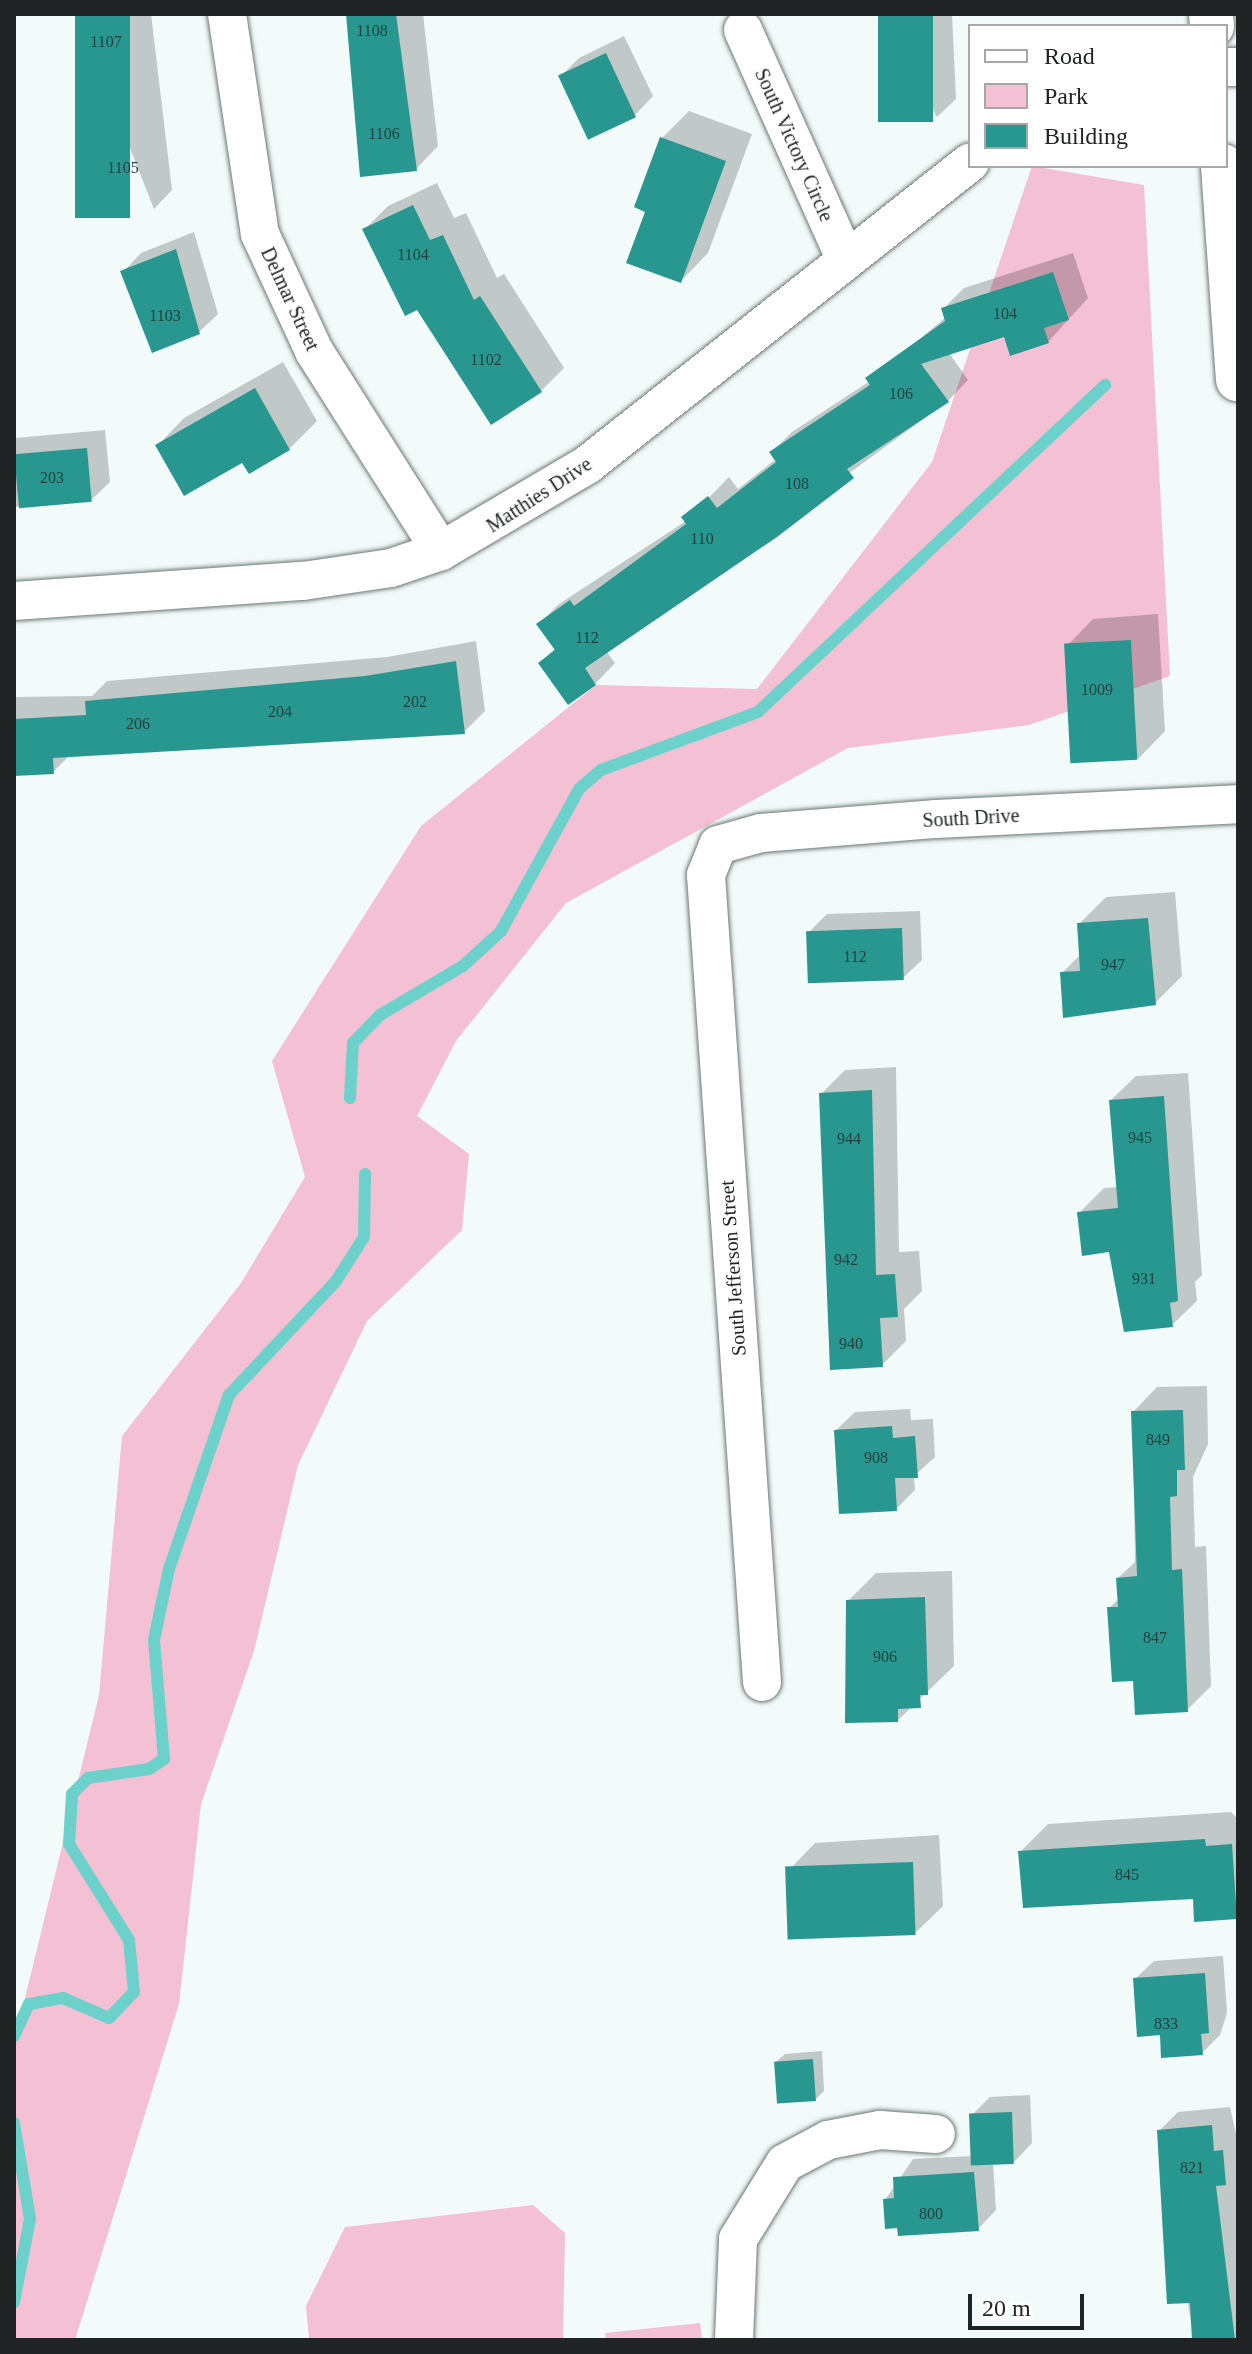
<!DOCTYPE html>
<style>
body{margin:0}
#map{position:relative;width:1252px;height:2354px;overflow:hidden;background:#f2fafa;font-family:"Times New Roman",serif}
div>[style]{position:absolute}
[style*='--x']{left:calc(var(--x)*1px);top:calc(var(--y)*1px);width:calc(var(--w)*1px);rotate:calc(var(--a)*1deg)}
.green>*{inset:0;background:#f4c0d4}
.shadow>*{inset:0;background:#0003}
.stream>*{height:12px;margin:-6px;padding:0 6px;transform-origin:6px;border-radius:6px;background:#6bd1ca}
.building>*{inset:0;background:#279790;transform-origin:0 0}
.roads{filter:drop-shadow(0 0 2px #6e7675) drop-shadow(0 0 2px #6e7675)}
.street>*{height:38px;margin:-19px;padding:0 19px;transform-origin:19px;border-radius:19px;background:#fff}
.primary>*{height:44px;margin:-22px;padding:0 22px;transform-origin:22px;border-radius:22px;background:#fff}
span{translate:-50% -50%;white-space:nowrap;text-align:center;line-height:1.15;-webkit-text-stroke:6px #fff;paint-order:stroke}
.number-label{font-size:16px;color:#22413f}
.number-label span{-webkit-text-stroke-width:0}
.street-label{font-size:20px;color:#212424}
.frame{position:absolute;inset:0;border:16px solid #212424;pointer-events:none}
.legend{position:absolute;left:968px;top:24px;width:260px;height:144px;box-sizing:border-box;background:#fff;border:2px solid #a6a7a7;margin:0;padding:10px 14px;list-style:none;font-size:24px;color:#212424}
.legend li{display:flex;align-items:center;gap:16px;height:40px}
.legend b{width:40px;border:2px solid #a6a7a7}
.scale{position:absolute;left:968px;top:2294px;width:116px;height:36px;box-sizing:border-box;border:4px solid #212424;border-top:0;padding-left:10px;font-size:24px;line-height:28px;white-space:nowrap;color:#212424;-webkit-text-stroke:6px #fff;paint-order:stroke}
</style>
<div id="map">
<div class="green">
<i style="clip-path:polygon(1032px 166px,1144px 185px,1170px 676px,1029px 725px,848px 748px,566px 903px,456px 1041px,417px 1116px,469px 1154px,462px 1230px,367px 1321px,298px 1465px,254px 1651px,201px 1804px,179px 2004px,75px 2340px,14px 2340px,14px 2043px,99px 1695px,122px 1436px,241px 1283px,305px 1177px,272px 1061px,421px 826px,596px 685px,757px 689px,932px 462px)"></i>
<i style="clip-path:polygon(533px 2205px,565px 2233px,563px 2340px,309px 2340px,306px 2306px,345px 2227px)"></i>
<i style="clip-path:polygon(700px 2323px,702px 2340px,606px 2340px,605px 2333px)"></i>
</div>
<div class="shadow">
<i style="clip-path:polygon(77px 14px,151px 14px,172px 190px,154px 209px)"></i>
<i style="clip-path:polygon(347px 14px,423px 14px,438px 146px,416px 169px)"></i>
<i style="clip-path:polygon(880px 14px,952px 14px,956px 99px,937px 117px)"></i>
<i style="clip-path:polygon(624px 36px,653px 96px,635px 115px,561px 76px,579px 58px)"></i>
<i style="clip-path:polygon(689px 111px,752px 134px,708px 253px,681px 281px,648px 211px,662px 138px)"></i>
<i style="clip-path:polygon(437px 183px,454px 218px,466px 213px,497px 278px,504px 274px,564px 368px,541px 391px,365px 229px,388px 206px)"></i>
<i style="clip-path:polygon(194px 232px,218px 314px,199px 332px,123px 272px,141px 253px)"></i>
<i style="clip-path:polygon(1073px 253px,1088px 298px,1048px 342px,1005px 335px,949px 353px,968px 380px,948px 401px,606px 651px,615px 663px,595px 684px,540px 663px,555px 648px,539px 624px,559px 604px,686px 521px,729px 477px,738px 489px,776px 459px,772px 452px,792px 432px,870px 381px,946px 317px,943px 309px,964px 288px)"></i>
<i style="clip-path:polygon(283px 362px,317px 421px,289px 449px,243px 460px,157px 446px,184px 418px)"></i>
<i style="clip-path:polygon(105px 430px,110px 482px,91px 500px,14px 507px,15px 438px)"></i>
<i style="clip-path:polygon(1158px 614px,1165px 731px,1138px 759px,1066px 647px,1093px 619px)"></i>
<i style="clip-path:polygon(476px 641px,485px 711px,464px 732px,69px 756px,53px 772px,14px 774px,14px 697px,92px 696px,107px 681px,387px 657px)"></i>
<i style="clip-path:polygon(1175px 892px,1182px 976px,1155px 1003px,1062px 973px,1081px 954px,1079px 924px,1106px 897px)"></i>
<i style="clip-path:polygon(920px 911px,922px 960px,903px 978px,808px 933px,827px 914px)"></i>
<i style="clip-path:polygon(896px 1067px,899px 1252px,919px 1251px,922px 1291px,904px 1309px,906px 1341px,882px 1365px,821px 1094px,845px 1070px)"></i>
<i style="clip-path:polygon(1188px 1073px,1202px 1275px,1195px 1282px,1197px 1301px,1172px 1325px,1079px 1213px,1104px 1188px,1118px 1187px,1111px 1100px,1136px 1076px)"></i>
<i style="clip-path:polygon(1207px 1386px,1208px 1444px,1193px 1477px,1195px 1547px,1206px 1546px,1211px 1686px,1187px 1710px,1135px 1678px,1109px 1608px,1120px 1598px,1118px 1578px,1135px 1562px,1133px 1412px,1157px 1387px)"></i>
<i style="clip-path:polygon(910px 1409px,911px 1420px,933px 1419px,935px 1457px,914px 1476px,915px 1490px,896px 1509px,836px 1430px,855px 1412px)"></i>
<i style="clip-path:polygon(952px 1571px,954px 1666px,898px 1720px,848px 1601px,876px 1573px)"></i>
<i style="clip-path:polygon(1231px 1812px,1238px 1819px,1236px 1917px,1195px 1897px,1020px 1852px,1048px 1824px)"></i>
<i style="clip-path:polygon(939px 1835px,943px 1906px,915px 1933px,788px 1871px,815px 1843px)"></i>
<i style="clip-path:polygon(1223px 1956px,1227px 2013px,1220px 2035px,1202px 2053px,1161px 2033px,1135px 1979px,1154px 1961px)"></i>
<i style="clip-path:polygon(822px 2051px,824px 2091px,815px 2100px,776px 2062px,785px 2054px)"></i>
<i style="clip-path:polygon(1030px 2095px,1032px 2143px,1014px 2162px,993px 2163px,996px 2210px,978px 2229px,885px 2200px,913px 2159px,973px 2156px,971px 2116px,990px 2097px)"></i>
<i style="clip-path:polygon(1230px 2107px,1238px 2142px,1238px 2340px,1194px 2340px,1159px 2131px,1178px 2112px)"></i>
</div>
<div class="stream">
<i style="--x:350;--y:1098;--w:55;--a:-86.9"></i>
<i style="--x:353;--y:1043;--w:39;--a:-46"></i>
<i style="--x:380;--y:1015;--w:96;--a:-30.6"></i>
<i style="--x:463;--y:966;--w:52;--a:-42.6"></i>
<i style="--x:501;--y:931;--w:162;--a:-61.2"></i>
<i style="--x:579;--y:789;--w:29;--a:-41"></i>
<i style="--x:601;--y:770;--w:167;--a:-20.3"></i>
<i style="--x:758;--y:712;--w:477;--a:-43.3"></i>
<i style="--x:14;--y:2036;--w:35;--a:-65"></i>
<i style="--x:29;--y:2004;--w:35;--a:-10"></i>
<i style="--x:63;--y:1998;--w:50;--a:23.5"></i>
<i style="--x:109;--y:2018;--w:36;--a:-46"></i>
<i style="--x:134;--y:1992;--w:52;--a:-95.5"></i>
<i style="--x:129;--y:1940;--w:113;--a:-122"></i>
<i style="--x:69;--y:1844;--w:50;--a:-86.6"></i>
<i style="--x:72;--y:1794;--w:23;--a:-45"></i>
<i style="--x:88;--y:1778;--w:62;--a:-8.4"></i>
<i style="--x:149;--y:1769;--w:18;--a:-34"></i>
<i style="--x:164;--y:1759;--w:119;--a:-94.8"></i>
<i style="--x:154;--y:1640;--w:73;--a:-78.1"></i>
<i style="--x:169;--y:1569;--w:184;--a:-71"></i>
<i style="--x:229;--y:1395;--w:156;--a:-46.8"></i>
<i style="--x:336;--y:1281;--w:52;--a:-57.5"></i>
<i style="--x:364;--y:1237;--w:63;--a:-89.1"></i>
<i style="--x:14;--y:2123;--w:97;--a:80.5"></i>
<i style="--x:30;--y:2219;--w:85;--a:100.9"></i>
</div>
<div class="building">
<i style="left:75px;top:14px;width:55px;height:204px"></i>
<i style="clip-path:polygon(346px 14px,396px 14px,417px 171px,360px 177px)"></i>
<i style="left:878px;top:14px;width:55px;height:108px"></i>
<i style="left:606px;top:53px;width:71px;height:53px;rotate:65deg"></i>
<i style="clip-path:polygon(660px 137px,726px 161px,681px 283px,626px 263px,645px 212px,634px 207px)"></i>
<i style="clip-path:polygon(413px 205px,430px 240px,443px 235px,474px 300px,480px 296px,542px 392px,491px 425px,417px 310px,405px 316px,362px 229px)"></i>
<i style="clip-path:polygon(176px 249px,200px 334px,152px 353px,120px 271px)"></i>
<i style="clip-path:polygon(1053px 272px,1069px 320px,1044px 328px,1049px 343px,1010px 356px,1004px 337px,921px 364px,949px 402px,847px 469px,854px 478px,777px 537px,585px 668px,596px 685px,568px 705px,538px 663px,555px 650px,536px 624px,570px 600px,574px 606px,686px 524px,681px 517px,708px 496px,717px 508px,776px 462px,769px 452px,870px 385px,865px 378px,945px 321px,941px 308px)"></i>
<i style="clip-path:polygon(255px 388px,290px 450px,249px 474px,242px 463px,184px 496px,155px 445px)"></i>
<i style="left:87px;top:448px;width:54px;height:73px;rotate:85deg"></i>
<i style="left:1131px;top:640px;width:120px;height:67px;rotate:87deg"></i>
<i style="clip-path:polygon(456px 661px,465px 734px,53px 758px,54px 774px,14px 776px,14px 719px,86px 715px,85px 701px,365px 676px)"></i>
<i style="clip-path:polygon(1148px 918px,1156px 1005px,1063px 1018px,1060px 972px,1080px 971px,1077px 923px)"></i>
<i style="left:902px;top:928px;width:52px;height:96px;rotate:88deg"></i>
<i style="clip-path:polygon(872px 1090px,876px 1275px,895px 1274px,898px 1317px,880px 1318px,883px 1367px,830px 1370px,819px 1093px)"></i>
<i style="clip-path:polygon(1164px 1096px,1178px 1301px,1170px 1303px,1173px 1327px,1124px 1332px,1109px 1252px,1082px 1256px,1077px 1212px,1118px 1208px,1109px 1100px)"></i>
<i style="clip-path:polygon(1183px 1410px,1185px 1470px,1177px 1470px,1177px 1496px,1170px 1497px,1172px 1570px,1182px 1569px,1188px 1712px,1135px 1715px,1133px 1681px,1112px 1682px,1107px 1607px,1118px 1607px,1116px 1578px,1137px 1576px,1131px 1411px)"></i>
<i style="clip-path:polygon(892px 1426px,893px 1438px,915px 1436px,918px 1478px,895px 1478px,897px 1511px,839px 1514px,834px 1430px)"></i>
<i style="clip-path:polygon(925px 1597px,928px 1695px,920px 1695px,921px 1708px,898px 1709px,898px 1722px,845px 1723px,846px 1600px)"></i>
<i style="clip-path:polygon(1205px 1839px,1206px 1846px,1232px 1844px,1237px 1919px,1194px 1922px,1193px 1899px,1023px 1908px,1018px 1851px)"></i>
<i style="left:913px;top:1862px;width:73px;height:128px;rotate:88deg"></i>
<i style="clip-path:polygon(1205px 1973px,1209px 2033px,1201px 2034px,1203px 2055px,1161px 2058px,1160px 2035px,1137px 2037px,1133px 1978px)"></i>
<i style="left:813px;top:2059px;width:42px;height:39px;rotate:86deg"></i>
<i style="left:1012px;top:2112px;width:52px;height:43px;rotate:88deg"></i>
<i style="clip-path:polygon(1212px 2125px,1214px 2151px,1223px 2150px,1226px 2185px,1216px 2186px,1235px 2340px,1192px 2340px,1190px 2303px,1167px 2304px,1157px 2130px)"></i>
<i style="clip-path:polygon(974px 2172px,979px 2231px,898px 2236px,897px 2228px,885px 2229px,883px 2199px,894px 2198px,893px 2177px)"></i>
</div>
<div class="roads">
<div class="street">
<i style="--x:227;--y:14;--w:222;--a:81.5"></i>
<i style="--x:260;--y:234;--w:129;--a:65.2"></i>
<i style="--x:314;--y:351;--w:237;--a:57.6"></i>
<i style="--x:743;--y:30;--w:252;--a:65.9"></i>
<i style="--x:1226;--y:67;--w:12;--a:0"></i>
<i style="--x:14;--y:601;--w:290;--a:-4"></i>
<i style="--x:303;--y:581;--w:89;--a:-8.4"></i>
<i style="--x:391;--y:568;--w:53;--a:-18.8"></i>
<i style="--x:441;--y:551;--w:169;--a:-30.5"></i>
<i style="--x:587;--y:465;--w:488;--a:-38.3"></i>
<i style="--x:762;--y:1682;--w:809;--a:-93.97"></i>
<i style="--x:706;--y:875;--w:32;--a:-68"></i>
<i style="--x:718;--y:845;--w:45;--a:-15.6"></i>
<i style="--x:761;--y:833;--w:176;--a:-4.6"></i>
<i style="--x:936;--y:819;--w:302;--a:-2.8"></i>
<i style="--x:734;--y:2340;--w:101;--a:-87.7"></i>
<i style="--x:738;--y:2239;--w:89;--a:-58.3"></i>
<i style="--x:785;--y:2163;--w:49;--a:-28.1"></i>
<i style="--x:828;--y:2140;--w:53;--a:-10.9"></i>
<i style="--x:880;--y:2130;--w:56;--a:4.1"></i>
</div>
<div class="primary">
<i style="--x:1211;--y:14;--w:12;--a:85"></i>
<i style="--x:1223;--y:166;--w:214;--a:86"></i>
</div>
</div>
<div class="number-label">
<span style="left:372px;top:31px">1108</span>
<span style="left:106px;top:42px">1107</span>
<span style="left:384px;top:134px">1106</span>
<span style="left:123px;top:168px">1105</span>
<span style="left:413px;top:255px">1104</span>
<span style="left:1005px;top:314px">104</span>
<span style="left:165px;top:316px">1103</span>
<span style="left:486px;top:360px">1102</span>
<span style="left:901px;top:394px">106</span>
<span style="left:52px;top:478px">203</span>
<span style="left:797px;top:484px">108</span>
<span style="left:702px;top:539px">110</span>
<span style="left:587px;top:638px">112</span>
<span style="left:1097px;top:690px">1009</span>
<span style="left:415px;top:702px">202</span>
<span style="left:280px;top:712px">204</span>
<span style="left:138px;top:724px">206</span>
<span style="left:855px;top:957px">112</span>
<span style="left:1113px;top:965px">947</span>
<span style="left:1140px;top:1138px">945</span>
<span style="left:849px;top:1139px">944</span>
<span style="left:846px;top:1260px">942</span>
<span style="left:1144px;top:1279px">931</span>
<span style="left:851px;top:1344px">940</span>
<span style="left:1158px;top:1440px">849</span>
<span style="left:876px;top:1458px">908</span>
<span style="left:1155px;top:1638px">847</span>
<span style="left:885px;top:1657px">906</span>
<span style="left:1127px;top:1875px">845</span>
<span style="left:1166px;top:2024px">833</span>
<span style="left:1192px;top:2168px">821</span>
<span style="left:931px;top:2214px">800</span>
</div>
<div class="street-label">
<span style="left:794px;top:145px;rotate:66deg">South Victory Circle</span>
<span style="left:290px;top:299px;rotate:65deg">Delmar Street</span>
<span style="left:539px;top:495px;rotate:-33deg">Matthies Drive</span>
<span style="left:971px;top:818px;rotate:-3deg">South Drive</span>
<span style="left:733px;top:1268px;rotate:-94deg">South Jefferson Street</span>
</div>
<div class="frame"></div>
<ul class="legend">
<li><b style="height:10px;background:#fff"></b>Road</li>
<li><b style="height:22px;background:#f4c0d4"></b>Park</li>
<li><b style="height:22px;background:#279790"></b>Building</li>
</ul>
<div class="scale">20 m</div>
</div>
